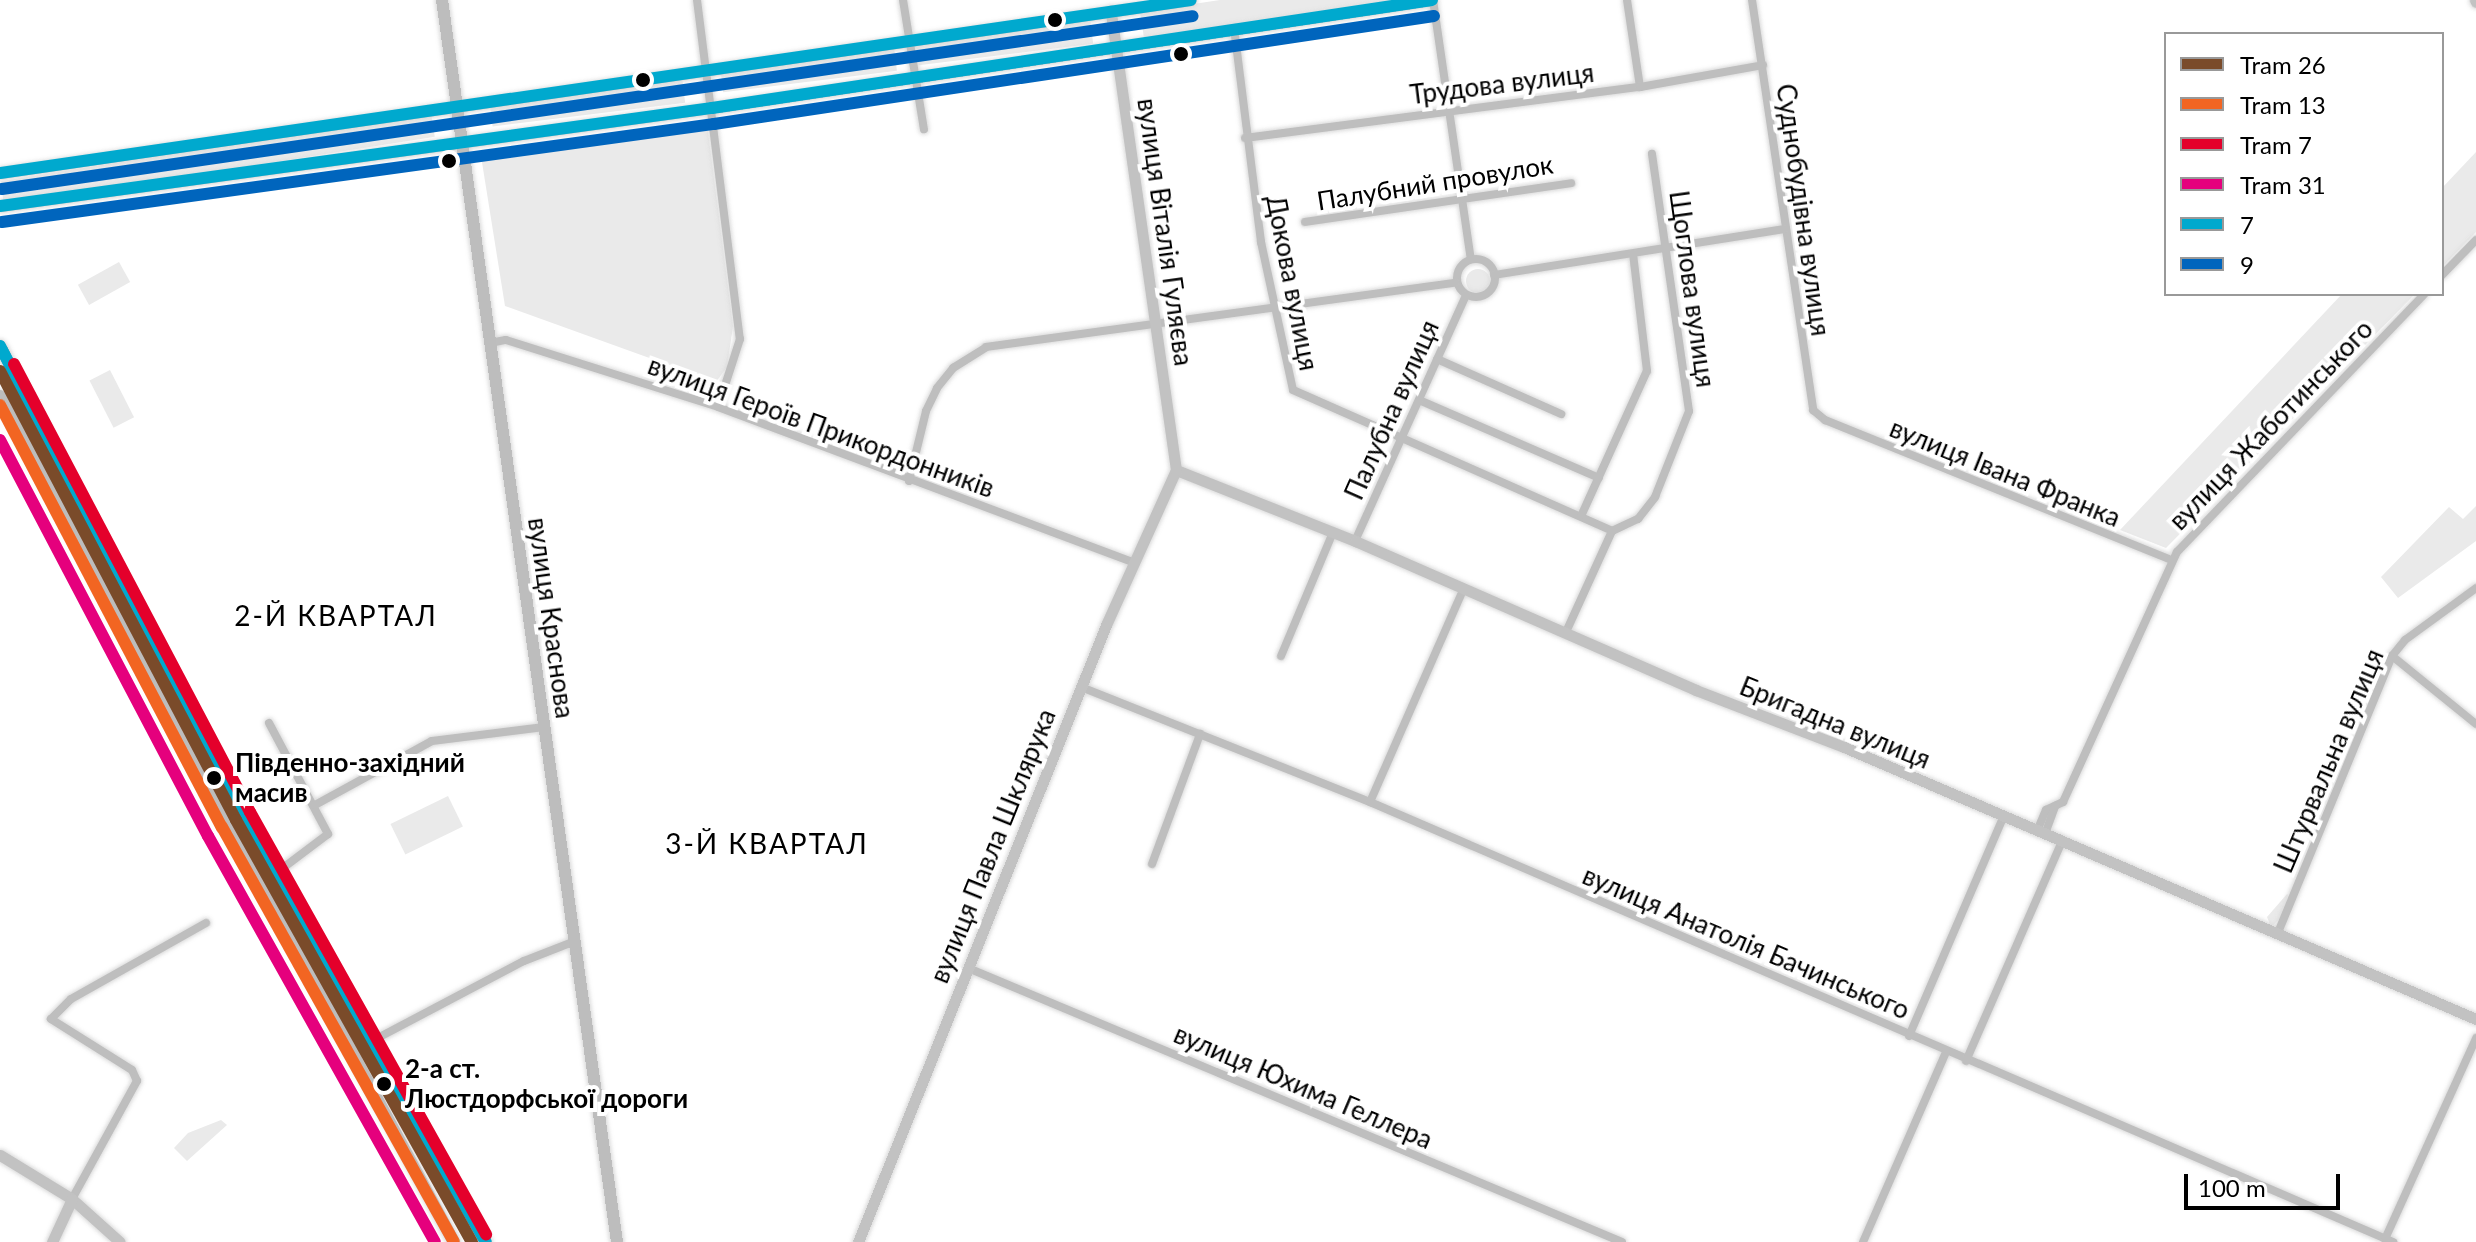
<!DOCTYPE html>
<meta charset="utf-8">
<style>
body{margin:0}
#map{position:relative;width:2476px;height:1242px;overflow:hidden;background:#fff;font-family:Lato,sans-serif}
div>[style]{position:absolute}
[style*='--x']{left:calc(var(--x)*1px);top:calc(var(--y)*1px);width:calc(var(--w)*1px);rotate:calc(var(--a)*1deg)}
.green>*{inset:0;background:#eaeaea;transform-origin:0 0}
.round{border-radius:50%}
.roads{filter:drop-shadow(0 0 2px #dbdbdb) drop-shadow(0 0 2px #dbdbdb)}
.street>*{height:8px;margin:-4px;padding:0 4px;transform-origin:4px;border-radius:4px;background:#bebebe}
.street>.ring{margin:-4px;padding:0;box-sizing:content-box;background:none;border:8px solid #bebebe;border-radius:50%}
.secondary>*{height:11px;margin:-5.5px;padding:0 5.5px;transform-origin:5.5px;border-radius:5.5px;background:#c2c2c2}
.primary>*{height:12px;margin:-6px;padding:0 6px;transform-origin:6px;border-radius:6px;background:#bdbdbd}
.bus-1>*{height:12px;margin:-6px;padding:0 6px;transform-origin:6px;border-radius:6px;background:#00a9ce}
.bus-2>*{height:12px;margin:-6px;padding:0 6px;transform-origin:6px;border-radius:6px;background:#0065bd}
.tram-1>*{height:12px;margin:-6px;padding:0 6px;transform-origin:6px;border-radius:6px;background:#7a4b2a}
.tram-2>*{height:12px;margin:-6px;padding:0 6px;transform-origin:6px;border-radius:6px;background:#f26522}
.tram-3>*{height:12px;margin:-6px;padding:0 6px;transform-origin:6px;border-radius:6px;background:#e4002b}
.tram-4>*{height:12px;margin:-6px;padding:0 6px;transform-origin:6px;border-radius:6px;background:#e5007d}
.dots>*{width:22px;height:22px;translate:-50% -50%;box-sizing:border-box;border:4px solid #fff;border-radius:50%}
span{translate:-50% -50%;white-space:nowrap;text-align:center;line-height:1.15;-webkit-text-stroke:8px #fff;paint-order:stroke}
.street-label{font-size:26px;color:#000}
.stop-label{font-size:26px;color:#000;font-weight:700}
.left{translate:0 -50%;text-align:left}
.neighbourhood-label{font-size:28px;color:#000;letter-spacing:2px}
.legend{position:absolute;left:2164px;top:32px;width:280px;height:264px;box-sizing:border-box;background:#fff;border:2px solid #999;margin:0;padding:10px 14px;list-style:none;font-size:24px;color:#000}
.legend li{display:flex;align-items:center;gap:16px;height:40px}
.legend b{width:40px;border:2px solid #999}
.scale{position:absolute;left:2184px;top:1174px;width:156px;height:36px;box-sizing:border-box;border:4px solid #000;border-top:0;padding-left:10px;font-size:24px;line-height:28px;white-space:nowrap;color:#000;-webkit-text-stroke:6px #fff;paint-order:stroke}
</style>
<div id="map">
<div class="green">
<i style="clip-path:polygon(1220px 0,1404px 0,1144px 38px,1140px 12px)"></i>
<i style="left:1090px;top:18px;width:26px;height:176px;rotate:83deg"></i>
<i style="left:894px;top:47px;width:24px;height:175px;rotate:83deg"></i>
<i style="left:682px;top:77px;width:26px;height:194px;rotate:83deg"></i>
<i style="left:431px;top:113px;width:24px;height:436px;rotate:81deg"></i>
<i style="clip-path:polygon(707px 124px,733px 326px,727px 367px,716px 382px,505px 306px,481px 156px)"></i>
<i style="clip-path:polygon(2476px 152px,2476px 232px,2442px 267px,2442px 188px)"></i>
<i style="left:119px;top:262px;width:23px;height:47px;rotate:61deg"></i>
<i class="round" style="left:1466px;top:269px;width:24px;height:24px"></i>
<i style="clip-path:polygon(2342px 294px,2415px 294px,2166px 548px,2120px 530px)"></i>
<i style="left:110px;top:370px;width:53px;height:23px;rotate:63deg"></i>
<i style="clip-path:polygon(2476px 506px,2476px 541px,2398px 598px,2381px 577px,2449px 507px,2463px 519px)"></i>
<i style="left:448px;top:796px;width:34px;height:64px;rotate:64deg"></i>
<i style="clip-path:polygon(2287px 894px,2291px 898px,2285px 914px,2271px 927px,2267px 917px)"></i>
<i style="clip-path:polygon(221px 1120px,227px 1125px,187px 1161px,174px 1148px,188px 1133px)"></i>
</div>
<div class="roads">
<div class="street">
<i style="--x:697;--y:0;--w:342;--a:82.8"></i>
<i style="--x:740;--y:339;--w:71;--a:107.9"></i>
<i style="--x:903;--y:0;--w:131;--a:80.8"></i>
<i style="--x:1433;--y:0;--w:262;--a:81.7"></i>
<i style="--x:1627;--y:0;--w:88;--a:81.5"></i>
<i style="--x:1752;--y:0;--w:415;--a:81.5"></i>
<i style="--x:1813;--y:410;--w:16;--a:40"></i>
<i style="--x:1825;--y:420;--w:374;--a:22"></i>
<i style="--x:1234;--y:28;--w:216;--a:82.8"></i>
<i style="--x:1261;--y:242;--w:151;--a:77.8"></i>
<i style="--x:1293;--y:390;--w:349;--a:23.8"></i>
<i style="--x:1245;--y:138;--w:398;--a:-7.4"></i>
<i style="--x:1640;--y:87;--w:125;--a:-10.1"></i>
<i style="--x:1305;--y:222;--w:269;--a:-8.3"></i>
<i class="ring" style="left:1457px;top:259px;width:30px;height:30px"></i>
<i style="--x:1494;--y:275;--w:295;--a:-9"></i>
<i style="--x:2442;--y:275;--w:49;--a:-45.8"></i>
<i style="--x:490;--y:343;--w:16;--a:-11"></i>
<i style="--x:506;--y:340;--w:222;--a:17.5"></i>
<i style="--x:718;--y:407;--w:446;--a:20.5"></i>
<i style="--x:1437;--y:359;--w:136;--a:23.9"></i>
<i style="--x:1419;--y:400;--w:196;--a:23.4"></i>
<i style="--x:909;--y:481;--w:72;--a:-76.3"></i>
<i style="--x:926;--y:411;--w:25;--a:-64"></i>
<i style="--x:937;--y:388;--w:26;--a:-51"></i>
<i style="--x:953;--y:368;--w:39;--a:-32"></i>
<i style="--x:986;--y:347;--w:474;--a:-7.8"></i>
<i style="--x:1582;--y:514;--w:157;--a:-65.6"></i>
<i style="--x:1647;--y:371;--w:118;--a:-96.8"></i>
<i style="--x:1355;--y:541;--w:270;--a:-65.7"></i>
<i style="--x:1566;--y:632;--w:111;--a:-65.5"></i>
<i style="--x:1612;--y:531;--w:29;--a:-25"></i>
<i style="--x:1638;--y:519;--w:28;--a:-52"></i>
<i style="--x:1655;--y:497;--w:92;--a:-68.4"></i>
<i style="--x:1689;--y:411;--w:260;--a:-98.2"></i>
<i style="--x:1281;--y:656;--w:134;--a:-67.2"></i>
<i style="--x:2392;--y:656;--w:108;--a:39"></i>
<i style="--x:1081;--y:687;--w:311;--a:21.7"></i>
<i style="--x:1370;--y:802;--w:1114;--a:23.27"></i>
<i style="--x:269;--y:723;--w:126;--a:62"></i>
<i style="--x:328;--y:834;--w:66;--a:143"></i>
<i style="--x:1370;--y:802;--w:232;--a:-66.3"></i>
<i style="--x:315;--y:805;--w:133;--a:-28.7"></i>
<i style="--x:432;--y:741;--w:113;--a:-7.1"></i>
<i style="--x:2037;--y:831;--w:23;--a:-67"></i>
<i style="--x:2046;--y:810;--w:19;--a:-25"></i>
<i style="--x:2063;--y:802;--w:275;--a:-65.5"></i>
<i style="--x:2177;--y:552;--w:357;--a:-46.2"></i>
<i style="--x:2045;--y:834;--w:30;--a:-70"></i>
<i style="--x:1152;--y:864;--w:139;--a:-69.7"></i>
<i style="--x:2277;--y:935;--w:302;--a:-67.6"></i>
<i style="--x:2392;--y:656;--w:21;--a:-51"></i>
<i style="--x:2405;--y:640;--w:88;--a:-36.2"></i>
<i style="--x:968;--y:968;--w:709;--a:22.73"></i>
<i style="--x:1909;--y:1036;--w:237;--a:-66.7"></i>
<i style="--x:353;--y:1051;--w:193;--a:-27.8"></i>
<i style="--x:524;--y:961;--w:55;--a:-21.4"></i>
<i style="--x:1966;--y:1061;--w:240;--a:-66.4"></i>
<i style="--x:72;--y:1199;--w:135;--a:-61.2"></i>
<i style="--x:137;--y:1081;--w:12;--a:-114"></i>
<i style="--x:132;--y:1070;--w:96;--a:-147.8"></i>
<i style="--x:51;--y:1019;--w:28;--a:-45"></i>
<i style="--x:71;--y:999;--w:155;--a:-29.4"></i>
<i style="--x:2385;--y:1239;--w:221;--a:-65.6"></i>
<i style="--x:1863;--y:1242;--w:207;--a:-66.4"></i>
</div>
<div class="secondary">
<i style="--x:2475;--y:0;--w:2;--a:63"></i>
<i style="--x:0;--y:173;--w:1203;--a:-8.26"></i>
<i style="--x:0;--y:206;--w:719;--a:-7.84"></i>
<i style="--x:712;--y:108;--w:728;--a:-8.53"></i>
<i style="--x:1176;--y:470;--w:193;--a:21.6"></i>
<i style="--x:1355;--y:541;--w:372;--a:23.6"></i>
<i style="--x:1696;--y:690;--w:159;--a:21.1"></i>
<i style="--x:1844;--y:747;--w:688;--a:23.29"></i>
<i style="--x:0;--y:1155;--w:84;--a:31.4"></i>
<i style="--x:72;--y:1199;--w:64;--a:41.9"></i>
<i style="--x:52;--y:1242;--w:47;--a:-65.1"></i>
<i style="--x:858;--y:1242;--w:665;--a:-68.1"></i>
<i style="--x:1106;--y:625;--w:170;--a:-65.7"></i>
<i style="--x:1176;--y:470;--w:464;--a:-98.1"></i>
</div>
<div class="primary">
<i style="--x:442;--y:0;--w:1254;--a:81.98"></i>
<i style="--x:0;--y:346;--w:579;--a:62.55"></i>
<i style="--x:267;--y:860;--w:440;--a:60.2"></i>
<i style="--x:0;--y:396;--w:960;--a:61.78"></i>
</div>
</div>
<div class="bus-1">
<i style="--x:0;--y:173;--w:1203;--a:-8.26"></i>
<i style="--x:0;--y:206;--w:719;--a:-7.84"></i>
<i style="--x:712;--y:108;--w:728;--a:-8.53"></i>
<i style="--x:0;--y:346;--w:579;--a:62.55"></i>
<i style="--x:267;--y:860;--w:440;--a:60.2"></i>
</div>
<div class="bus-2">
<i style="--x:2;--y:189;--w:1203;--a:-8.26"></i>
<i style="--x:2;--y:222;--w:719;--a:-7.84"></i>
<i style="--x:714;--y:124;--w:728;--a:-8.53"></i>
</div>
<div class="tram-1">
<i style="--x:0;--y:371;--w:507;--a:62.27"></i>
<i style="--x:236;--y:820;--w:484;--a:60.8"></i>
</div>
<div class="tram-2">
<i style="--x:0;--y:405;--w:477;--a:62.3"></i>
<i style="--x:222;--y:827;--w:475;--a:60.8"></i>
</div>
<div class="tram-3">
<i style="--x:14;--y:364;--w:506;--a:62.22"></i>
<i style="--x:250;--y:812;--w:484;--a:60.8"></i>
</div>
<div class="tram-4">
<i style="--x:0;--y:440;--w:447;--a:62.3"></i>
<i style="--x:208;--y:836;--w:465;--a:60.8"></i>
</div>
<div class="dots">
<i style="left:1055px;top:20px;background:#000"></i>
<i style="left:1181px;top:54px;background:#000"></i>
<i style="left:643px;top:80px;background:#000"></i>
<i style="left:449px;top:161px;background:#000"></i>
<i style="left:214px;top:778px;background:#000"></i>
<i style="left:384px;top:1084px;background:#000"></i>
</div>
<div class="street-label">
<span style="left:1502px;top:84px;rotate:-7deg">Трудова вулиця</span>
<span style="left:1435px;top:183px;rotate:-9deg">Палубний провулок</span>
<span style="left:1803px;top:210px;rotate:82deg">Суднобудівна вулиця</span>
<span style="left:1165px;top:232px;rotate:82deg">вулиця Віталія Гуляєва</span>
<span style="left:1292px;top:283px;rotate:79deg">Докова вулиця</span>
<span style="left:1692px;top:289px;rotate:82deg">Щоглова вулиця</span>
<span style="left:1392px;top:410px;rotate:-66deg">Палубна вулиця</span>
<span style="left:2271px;top:425px;rotate:-46deg">вулиця Жаботинського</span>
<span style="left:821px;top:427px;rotate:20deg">вулиця Героїв Прикордонників</span>
<span style="left:2005px;top:473px;rotate:22deg">вулиця Івана Франка</span>
<span style="left:551px;top:618px;rotate:82deg">вулиця Краснова</span>
<span style="left:1835px;top:723px;rotate:22deg">Бригадна вулиця</span>
<span style="left:2329px;top:761px;rotate:-67deg">Штурвальна вулиця</span>
<span style="left:993px;top:846px;rotate:-68deg">вулиця Павла Шклярука</span>
<span style="left:1746px;top:943px;rotate:23deg">вулиця Анатолія Бачинського</span>
<span style="left:1303px;top:1087px;rotate:23deg">вулиця Юхима Геллера</span>
</div>
<div class="stop-label">
<span class="left" style="left:235px;top:778px">Південно-західний<br>масив</span>
<span class="left" style="left:405px;top:1084px">2-а ст.<br>Люстдорфської дороги</span>
</div>
<div class="neighbourhood-label">
<span style="left:336px;top:615px">2-Й КВАРТАЛ</span>
<span style="left:767px;top:843px">3-Й КВАРТАЛ</span>
</div>
<ul class="legend">
<li><b style="height:10px;background:#7a4b2a"></b>Tram 26</li>
<li><b style="height:10px;background:#f26522"></b>Tram 13</li>
<li><b style="height:10px;background:#e4002b"></b>Tram 7</li>
<li><b style="height:10px;background:#e5007d"></b>Tram 31</li>
<li><b style="height:10px;background:#00a9ce"></b>7</li>
<li><b style="height:10px;background:#0065bd"></b>9</li>
</ul>
<div class="scale">100 m</div>
</div>
